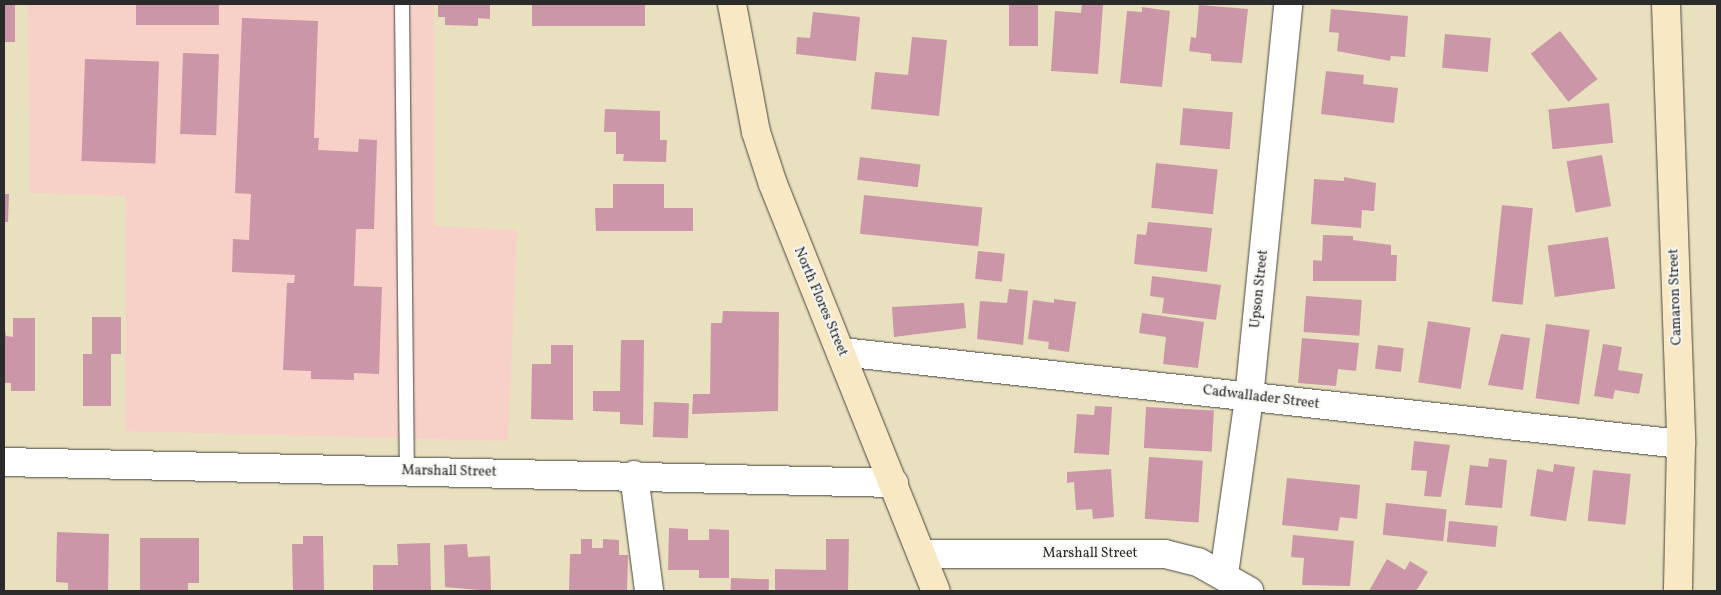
<!DOCTYPE html>
<style>
body{margin:0}
#map{position:relative;width:1721px;height:595px;overflow:hidden;background:#e9e0bf;font-family:Vollkorn,serif}
div>[style]{position:absolute}
[style*='--x']{left:calc(var(--x)*1px);top:calc(var(--y)*1px);width:calc(var(--w)*1px);rotate:calc(var(--a)*1deg)}
.built>*{inset:0;background:#f7d1c7}
.building>*{inset:0;background:#cb96a7;transform-origin:0 0}
.roads{filter:drop-shadow(0 0 1px #484641) drop-shadow(0 0 1px #484641)}
.service>*{height:14px;margin:-7px;padding:0 7px;transform-origin:7px;border-radius:7px;background:#fff}
.minor>*{height:28px;margin:-14px;padding:0 14px;transform-origin:14px;border-radius:14px;background:#fff}
.secondary>*{height:28px;margin:-14px;padding:0 14px;transform-origin:14px;border-radius:14px;background:#f8e8c3}
span{translate:-50% -50%;white-space:nowrap;text-align:center;line-height:1.15;-webkit-text-stroke:4px #f6f6f2;paint-order:stroke}
.street-label{font-size:14px;color:#2b2b2b}
.frame{position:absolute;inset:0;border:5px solid #2b2b2b;pointer-events:none}
</style>
<div id="map">
<div class="built">
<i style="clip-path:polygon(28px 4px,434px 4px,434px 226px,517px 230px,508px 441px,125px 431px,126px 196px,30px 193px)"></i>
</div>
<div class="building">
<i style="left:4px;top:4px;width:11px;height:38px"></i>
<i style="left:136px;top:4px;width:83px;height:21px"></i>
<i style="clip-path:polygon(438px 4px,490px 4px,490px 19px,478px 18px,478px 26px,445px 25px,445px 17px,438px 17px)"></i>
<i style="left:532px;top:4px;width:113px;height:22px"></i>
<i style="left:1009px;top:4px;width:29px;height:42px"></i>
<i style="clip-path:polygon(1082px 4px,1103px 5px,1098px 74px,1051px 71px,1055px 11px,1081px 13px)"></i>
<i style="clip-path:polygon(1199px 5px,1248px 9px,1242px 63px,1211px 61px,1211px 54px,1189px 51px,1191px 37px,1196px 38px)"></i>
<i style="clip-path:polygon(1142px 7px,1170px 11px,1162px 87px,1120px 83px,1127px 11px,1142px 12px)"></i>
<i style="clip-path:polygon(1331px 9px,1408px 16px,1405px 57px,1391px 56px,1390px 61px,1337px 51px,1339px 33px,1329px 32px)"></i>
<i style="clip-path:polygon(813px 12px,860px 17px,856px 61px,796px 54px,797px 37px,810px 38px)"></i>
<i style="clip-path:polygon(242px 18px,318px 21px,314px 138px,319px 138px,318px 150px,358px 152px,359px 139px,377px 140px,374px 229px,356px 229px,354px 286px,382px 287px,379px 374px,354px 373px,354px 380px,311px 379px,311px 371px,283px 370px,287px 283px,294px 283px,295px 275px,232px 272px,233px 239px,249px 240px,251px 194px,235px 193px)"></i>
<i style="left:1560px;top:31px;width:61px;height:37px;rotate:52deg"></i>
<i style="left:1445px;top:34px;width:46px;height:34px;rotate:5deg"></i>
<i style="clip-path:polygon(912px 37px,947px 40px,939px 116px,871px 109px,875px 72px,908px 75px)"></i>
<i style="left:183px;top:53px;width:36px;height:81px;rotate:2deg"></i>
<i style="left:85px;top:59px;width:74px;height:102px;rotate:2deg"></i>
<i style="clip-path:polygon(1326px 71px,1364px 75px,1363px 84px,1398px 88px,1394px 123px,1321px 114px)"></i>
<i style="left:1609px;top:103px;width:40px;height:61px;rotate:84deg"></i>
<i style="left:1183px;top:108px;width:50px;height:37px;rotate:5deg"></i>
<i style="clip-path:polygon(605px 109px,660px 111px,660px 140px,667px 140px,666px 162px,623px 161px,624px 154px,616px 154px,616px 132px,604px 132px)"></i>
<i style="left:1602px;top:155px;width:52px;height:36px;rotate:80deg"></i>
<i style="left:860px;top:157px;width:61px;height:23px;rotate:7deg"></i>
<i style="left:1156px;top:163px;width:62px;height:45px;rotate:6deg"></i>
<i style="clip-path:polygon(1344px 177px,1376px 183px,1374px 211px,1362px 210px,1361px 228px,1311px 224px,1314px 179px,1344px 181px)"></i>
<i style="clip-path:polygon(613px 184px,664px 184px,664px 208px,693px 208px,693px 231px,596px 231px,595px 208px,613px 208px)"></i>
<i style="clip-path:polygon(4px 194px,9px 194px,8px 222px,4px 222px)"></i>
<i style="left:864px;top:195px;width:119px;height:39px;rotate:6deg"></i>
<i style="left:1502px;top:205px;width:31px;height:97px;rotate:6deg"></i>
<i style="clip-path:polygon(1148px 222px,1212px 228px,1207px 272px,1134px 264px,1137px 234px,1146px 235px)"></i>
<i style="clip-path:polygon(1323px 235px,1353px 236px,1353px 240px,1391px 245px,1391px 255px,1397px 255px,1396px 281px,1313px 281px,1313px 260px,1322px 261px)"></i>
<i style="left:1608px;top:237px;width:52px;height:61px;rotate:82deg"></i>
<i style="left:978px;top:251px;width:27px;height:28px;rotate:6deg"></i>
<i style="clip-path:polygon(1152px 276px,1221px 285px,1216px 320px,1162px 313px,1164px 298px,1150px 296px)"></i>
<i style="clip-path:polygon(1009px 289px,1028px 291px,1023px 345px,977px 339px,980px 301px,1007px 303px)"></i>
<i style="left:1306px;top:296px;width:56px;height:36px;rotate:4deg"></i>
<i style="clip-path:polygon(1054px 299px,1076px 302px,1069px 352px,1048px 349px,1049px 342px,1028px 339px,1033px 300px,1054px 303px)"></i>
<i style="clip-path:polygon(964px 303px,966px 328px,894px 337px,892px 307px)"></i>
<i style="clip-path:polygon(723px 311px,779px 312px,778px 411px,692px 414px,693px 394px,710px 394px,711px 323px,722px 323px)"></i>
<i style="clip-path:polygon(1142px 313px,1204px 322px,1198px 368px,1163px 364px,1166px 337px,1139px 333px)"></i>
<i style="clip-path:polygon(92px 317px,121px 317px,121px 354px,111px 354px,111px 406px,83px 406px,83px 354px,92px 354px)"></i>
<i style="clip-path:polygon(13px 318px,35px 318px,35px 391px,11px 391px,11px 383px,4px 383px,4px 324px,6px 336px,13px 337px)"></i>
<i style="left:1428px;top:321px;width:43px;height:62px;rotate:9deg"></i>
<i style="left:1546px;top:324px;width:44px;height:75px;rotate:8deg"></i>
<i style="clip-path:polygon(1501px 334px,1530px 338px,1523px 390px,1488px 385px)"></i>
<i style="clip-path:polygon(1302px 338px,1359px 343px,1356px 371px,1338px 369px,1336px 386px,1298px 383px)"></i>
<i style="clip-path:polygon(621px 340px,644px 340px,643px 425px,620px 424px,620px 412px,593px 411px,593px 391px,620px 391px)"></i>
<i style="clip-path:polygon(1603px 344px,1622px 347px,1618px 370px,1643px 374px,1639px 394px,1615px 390px,1613px 399px,1594px 396px)"></i>
<i style="clip-path:polygon(551px 345px,573px 345px,573px 420px,531px 419px,532px 364px,551px 364px)"></i>
<i style="left:1378px;top:345px;width:26px;height:24px;rotate:7deg"></i>
<i style="left:654px;top:402px;width:35px;height:35px;rotate:2deg"></i>
<i style="clip-path:polygon(1095px 406px,1112px 407px,1109px 455px,1074px 453px,1077px 414px,1094px 415px)"></i>
<i style="left:1146px;top:407px;width:68px;height:41px;rotate:3deg"></i>
<i style="clip-path:polygon(1414px 441px,1450px 445px,1441px 497px,1424px 496px,1427px 471px,1411px 470px)"></i>
<i style="left:1149px;top:457px;width:54px;height:62px;rotate:4deg"></i>
<i style="clip-path:polygon(1489px 458px,1507px 460px,1502px 508px,1465px 505px,1470px 465px,1488px 467px)"></i>
<i style="clip-path:polygon(1554px 464px,1575px 467px,1566px 521px,1530px 516px,1537px 469px,1553px 472px)"></i>
<i style="clip-path:polygon(1111px 469px,1114px 517px,1093px 519px,1092px 509px,1076px 510px,1074px 482px,1067px 483px,1067px 472px)"></i>
<i style="left:1593px;top:470px;width:38px;height:51px;rotate:6deg"></i>
<i style="clip-path:polygon(1287px 478px,1360px 485px,1357px 519px,1340px 517px,1338px 531px,1282px 525px)"></i>
<i style="left:1386px;top:503px;width:61px;height:32px;rotate:6deg"></i>
<i style="left:1449px;top:521px;width:49px;height:21px;rotate:6deg"></i>
<i style="clip-path:polygon(669px 528px,688px 529px,688px 540px,709px 540px,709px 529px,729px 530px,729px 578px,699px 578px,699px 570px,668px 570px)"></i>
<i style="clip-path:polygon(57px 532px,109px 534px,108px 591px,68px 591px,68px 583px,56px 582px)"></i>
<i style="clip-path:polygon(1293px 535px,1354px 541px,1350px 586px,1302px 585px,1304px 558px,1291px 557px)"></i>
<i style="clip-path:polygon(303px 536px,323px 536px,324px 590px,293px 591px,292px 544px,303px 544px)"></i>
<i style="clip-path:polygon(140px 538px,199px 538px,199px 583px,188px 583px,188px 591px,140px 591px)"></i>
<i style="clip-path:polygon(581px 539px,592px 539px,592px 548px,603px 548px,603px 539px,619px 540px,619px 555px,628px 555px,627px 591px,569px 591px,570px 554px,581px 554px)"></i>
<i style="clip-path:polygon(826px 539px,849px 539px,848px 591px,775px 590px,775px 569px,826px 570px)"></i>
<i style="clip-path:polygon(430px 543px,431px 591px,373px 591px,373px 565px,398px 565px,397px 544px)"></i>
<i style="clip-path:polygon(467px 544px,468px 557px,490px 556px,491px 591px,445px 587px,444px 545px)"></i>
<i style="clip-path:polygon(1387px 559px,1405px 570px,1410px 561px,1428px 572px,1416px 591px,1369px 591px)"></i>
<i style="left:731px;top:578px;width:38px;height:13px;rotate:2deg"></i>
</div>
<div class="roads">
<div class="service">
<i style="--x:402;--y:4;--w:467;--a:89.4"></i>
</div>
<div class="minor">
<i style="--x:842;--y:352;--w:844;--a:6.26"></i>
<i style="--x:4;--y:462;--w:890;--a:1.35"></i>
<i style="--x:634;--y:475;--w:117;--a:82.6"></i>
<i style="--x:922;--y:554;--w:243;--a:0"></i>
<i style="--x:1165;--y:554;--w:34;--a:14"></i>
<i style="--x:1198;--y:562;--w:59;--a:29.6"></i>
<i style="--x:1224;--y:574;--w:178;--a:-81.9"></i>
<i style="--x:1249;--y:398;--w:396;--a:-84.3"></i>
</div>
<div class="secondary">
<i style="--x:732;--y:4;--w:130;--a:79.4"></i>
<i style="--x:756;--y:132;--w:55;--a:71.9"></i>
<i style="--x:773;--y:184;--w:438;--a:68.2"></i>
<i style="--x:1666;--y:4;--w:440;--a:88"></i>
<i style="--x:1681;--y:444;--w:147;--a:91.2"></i>
</div>
</div>
<div class="street-label">
<span style="left:1260px;top:289px;rotate:-84deg">Upson Street</span>
<span style="left:1676px;top:297px;rotate:-92deg">Camaron Street</span>
<span style="left:820px;top:302px;rotate:67deg">North Flores Street</span>
<span style="left:1261px;top:398px;rotate:7deg">Cadwallader Street</span>
<span style="left:449px;top:472px;rotate:1deg">Marshall Street</span>
<span style="left:1090px;top:554px">Marshall Street</span>
</div>
<div class="frame"></div>
</div>
